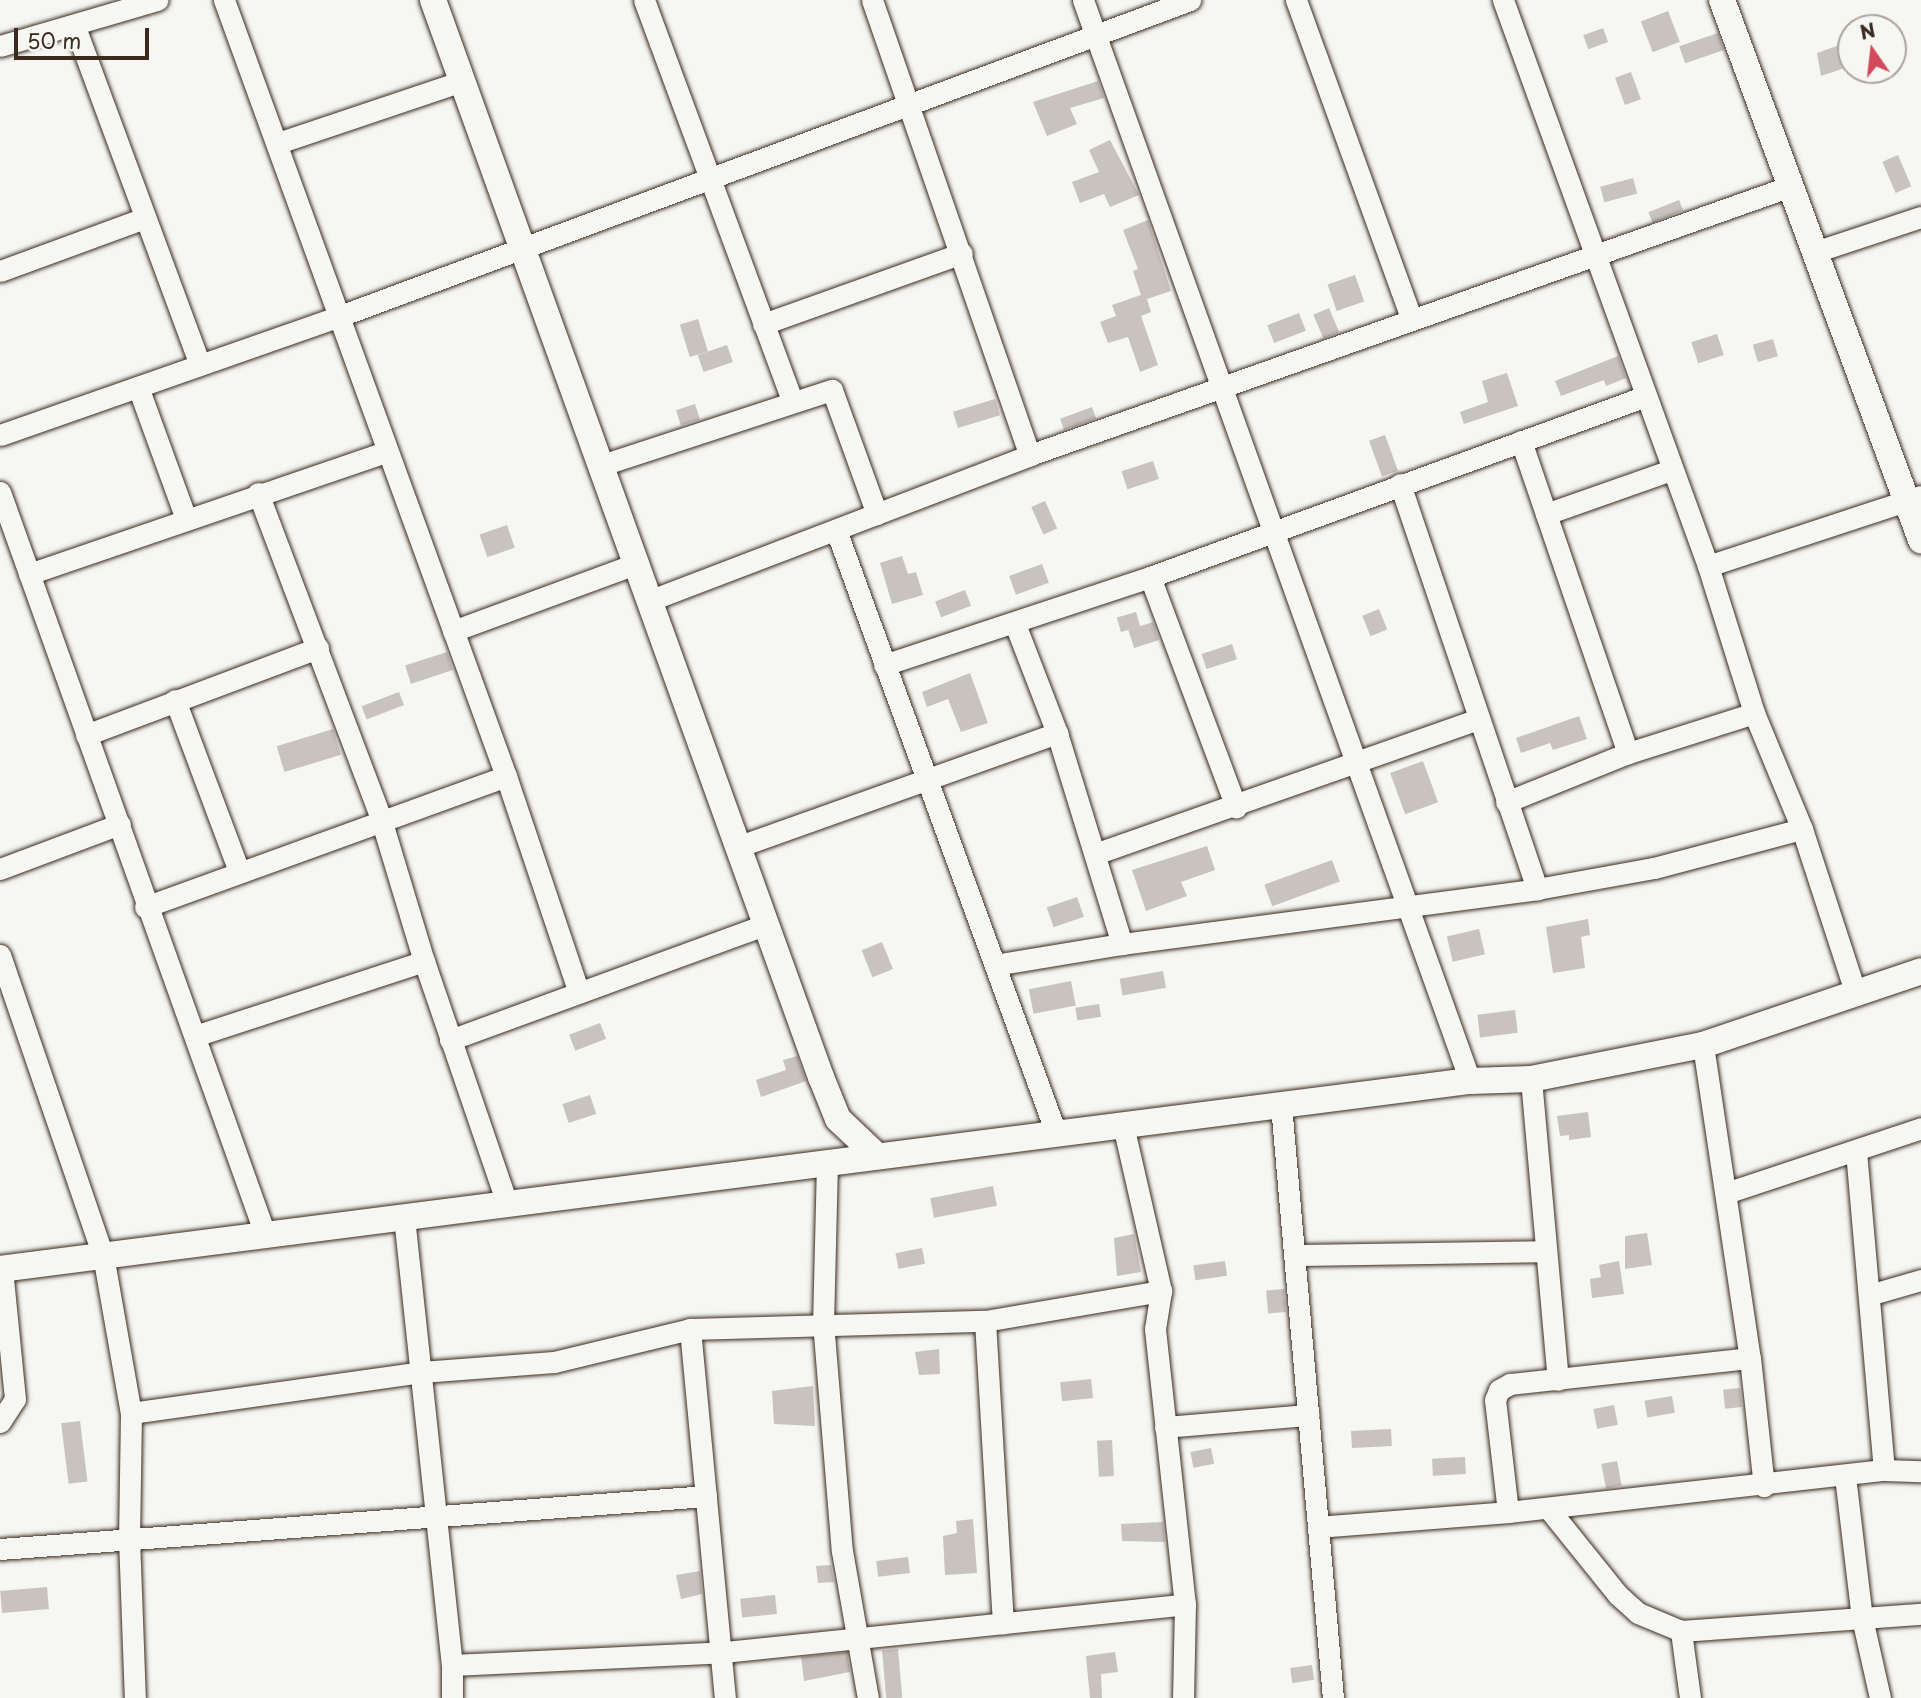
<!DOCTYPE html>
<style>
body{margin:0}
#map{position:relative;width:1921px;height:1698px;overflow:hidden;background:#f6f6f2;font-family:"Playpen Sans",sans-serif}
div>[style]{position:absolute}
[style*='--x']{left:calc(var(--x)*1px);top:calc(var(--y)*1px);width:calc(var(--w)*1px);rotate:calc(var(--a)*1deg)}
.building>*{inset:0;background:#c8c3be;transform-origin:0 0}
.roads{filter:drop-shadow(0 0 2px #3b2a1e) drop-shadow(0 0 2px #3b2a1e)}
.minor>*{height:21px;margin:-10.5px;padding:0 10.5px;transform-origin:10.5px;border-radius:10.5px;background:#f6f6f2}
.tertiary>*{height:26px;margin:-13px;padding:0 13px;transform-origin:13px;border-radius:13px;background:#f6f6f2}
span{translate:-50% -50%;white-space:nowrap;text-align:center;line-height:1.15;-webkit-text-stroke:5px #f6f6f2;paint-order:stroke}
.north{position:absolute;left:1837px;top:14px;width:70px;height:70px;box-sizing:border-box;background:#f6f6f2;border:2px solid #aba49d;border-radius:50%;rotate:346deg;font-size:19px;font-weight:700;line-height:28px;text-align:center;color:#3b2a1e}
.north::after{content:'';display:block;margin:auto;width:24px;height:32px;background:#d1495b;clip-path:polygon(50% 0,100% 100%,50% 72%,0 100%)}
.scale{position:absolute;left:14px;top:28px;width:135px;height:32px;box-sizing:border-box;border:4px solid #3b2a1e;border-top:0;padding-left:9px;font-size:21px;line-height:24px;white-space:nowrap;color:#3b2a1e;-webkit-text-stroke:5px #f6f6f2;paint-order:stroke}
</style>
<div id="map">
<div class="building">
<i style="left:1668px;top:11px;width:33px;height:29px;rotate:69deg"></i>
<i style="left:1603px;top:28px;width:15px;height:21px;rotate:70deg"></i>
<i style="left:1718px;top:33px;width:18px;height:41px;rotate:71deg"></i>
<i style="clip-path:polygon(1851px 41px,1851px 66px,1821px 76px,1817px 53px)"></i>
<i style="left:1631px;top:72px;width:29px;height:17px;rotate:70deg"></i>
<i style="clip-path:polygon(1098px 81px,1104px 98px,1070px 108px,1077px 124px,1047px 136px,1033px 102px)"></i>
<i style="clip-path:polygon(1110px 140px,1139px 195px,1110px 207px,1104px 194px,1080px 203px,1072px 182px,1099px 172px,1089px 150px)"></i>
<i style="left:1898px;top:155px;width:34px;height:17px;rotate:67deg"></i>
<i style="left:1633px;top:178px;width:16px;height:34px;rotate:75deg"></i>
<i style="left:1679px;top:200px;width:11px;height:33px;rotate:68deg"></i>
<i style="clip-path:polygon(1148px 220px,1171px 291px,1147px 299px,1151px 312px,1141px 316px,1158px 365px,1140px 372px,1128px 337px,1108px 343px,1100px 322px,1116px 316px,1112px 305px,1141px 295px,1133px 271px,1138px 269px,1123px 230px)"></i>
<i style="left:1355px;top:275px;width:28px;height:29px;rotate:71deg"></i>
<i style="left:1329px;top:308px;width:26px;height:17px;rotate:67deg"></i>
<i style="left:1299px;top:313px;width:19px;height:34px;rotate:69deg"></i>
<i style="left:698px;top:319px;width:34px;height:19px;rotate:73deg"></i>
<i style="left:1717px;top:334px;width:22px;height:27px;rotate:72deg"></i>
<i style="left:1773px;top:339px;width:18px;height:21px;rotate:74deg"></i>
<i style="left:727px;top:345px;width:18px;height:31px;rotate:71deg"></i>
<i style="clip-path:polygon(1618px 356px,1626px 378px,1606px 386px,1604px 380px,1561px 396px,1555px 381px)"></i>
<i style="clip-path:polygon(1507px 373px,1518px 406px,1464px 424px,1460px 412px,1488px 402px,1482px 381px)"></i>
<i style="left:995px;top:399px;width:17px;height:44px;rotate:73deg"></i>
<i style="left:695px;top:404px;width:16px;height:20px;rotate:72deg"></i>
<i style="left:1092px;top:407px;width:12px;height:34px;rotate:70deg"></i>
<i style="left:1385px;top:435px;width:38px;height:17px;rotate:70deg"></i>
<i style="left:1153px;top:461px;width:19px;height:33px;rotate:72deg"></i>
<i style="left:1045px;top:501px;width:30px;height:15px;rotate:66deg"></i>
<i style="left:507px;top:525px;width:24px;height:29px;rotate:71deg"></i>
<i style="clip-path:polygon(902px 556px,908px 574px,916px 572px,923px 595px,892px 604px,880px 563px)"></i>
<i style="left:1042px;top:564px;width:20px;height:35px;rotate:70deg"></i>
<i style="left:965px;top:590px;width:17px;height:32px;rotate:69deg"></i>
<i style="left:1379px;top:609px;width:22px;height:18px;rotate:68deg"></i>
<i style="left:1136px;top:612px;width:15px;height:20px;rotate:74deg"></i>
<i style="left:1153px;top:622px;width:19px;height:26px;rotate:72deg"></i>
<i style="left:1232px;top:644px;width:16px;height:32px;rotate:72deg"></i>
<i style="left:447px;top:652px;width:19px;height:44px;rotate:72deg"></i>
<i style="clip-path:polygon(970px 673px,988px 723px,961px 732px,948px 699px,927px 707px,922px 692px)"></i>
<i style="left:399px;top:692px;width:14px;height:40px;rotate:69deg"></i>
<i style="clip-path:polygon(1579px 716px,1587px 739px,1553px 750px,1550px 743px,1521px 753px,1516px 738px)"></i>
<i style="left:333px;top:729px;width:27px;height:59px;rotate:73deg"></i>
<i style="left:1423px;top:761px;width:44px;height:35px;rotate:70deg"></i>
<i style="clip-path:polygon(1207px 846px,1215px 870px,1181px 882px,1187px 896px,1146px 911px,1132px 870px)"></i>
<i style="left:1332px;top:860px;width:23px;height:72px;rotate:70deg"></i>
<i style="left:1077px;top:897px;width:21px;height:32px;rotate:71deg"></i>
<i style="clip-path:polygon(1588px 919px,1590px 935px,1581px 937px,1585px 968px,1553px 973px,1546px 927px)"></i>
<i style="left:1479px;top:929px;width:26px;height:33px;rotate:77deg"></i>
<i style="left:882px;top:942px;width:29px;height:22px;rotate:68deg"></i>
<i style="left:1163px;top:971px;width:17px;height:44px;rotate:80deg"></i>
<i style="left:1071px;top:981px;width:25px;height:43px;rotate:79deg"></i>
<i style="left:1099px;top:1004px;width:13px;height:24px;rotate:81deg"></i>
<i style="left:1515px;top:1010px;width:23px;height:38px;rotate:83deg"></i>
<i style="left:600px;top:1023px;width:17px;height:33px;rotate:69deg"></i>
<i style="clip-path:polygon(797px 1056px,806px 1081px,761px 1097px,756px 1080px,786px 1070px,783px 1060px)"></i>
<i style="left:590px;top:1095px;width:20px;height:29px;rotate:72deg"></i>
<i style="clip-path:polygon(1588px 1112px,1591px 1137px,1569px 1140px,1569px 1135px,1560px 1136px,1557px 1116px)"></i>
<i style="left:993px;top:1186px;width:20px;height:64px;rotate:79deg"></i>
<i style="clip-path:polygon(1647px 1233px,1652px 1265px,1625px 1269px,1625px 1236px)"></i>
<i style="clip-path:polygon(1134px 1234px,1141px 1272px,1117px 1276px,1114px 1238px)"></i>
<i style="left:922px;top:1248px;width:16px;height:27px;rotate:79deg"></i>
<i style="left:1225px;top:1261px;width:15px;height:32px;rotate:82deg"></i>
<i style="clip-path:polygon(1619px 1261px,1624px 1294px,1592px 1298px,1590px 1279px,1601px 1277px,1599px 1265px)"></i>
<i style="left:1284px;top:1289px;width:23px;height:18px;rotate:85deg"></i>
<i style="clip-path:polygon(939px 1349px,940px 1374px,919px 1375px,915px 1352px)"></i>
<i style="left:1091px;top:1379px;width:19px;height:31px;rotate:84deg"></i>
<i style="clip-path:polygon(813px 1386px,815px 1426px,774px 1424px,772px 1391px)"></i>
<i style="left:1740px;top:1388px;width:19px;height:17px;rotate:84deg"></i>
<i style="left:1672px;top:1396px;width:17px;height:28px;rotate:80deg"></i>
<i style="left:1614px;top:1405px;width:20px;height:21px;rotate:79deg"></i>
<i style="left:80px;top:1421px;width:61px;height:19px;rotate:83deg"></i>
<i style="left:1391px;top:1429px;width:17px;height:40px;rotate:87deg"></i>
<i style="left:1112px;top:1440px;width:36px;height:15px;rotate:87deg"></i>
<i style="left:1211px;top:1448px;width:16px;height:21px;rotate:79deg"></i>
<i style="left:1465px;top:1457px;width:17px;height:33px;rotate:87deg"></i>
<i style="left:1617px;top:1461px;width:25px;height:16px;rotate:79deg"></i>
<i style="clip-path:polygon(973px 1519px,977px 1573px,945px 1575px,943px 1536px,957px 1533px,956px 1521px)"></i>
<i style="clip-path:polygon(1163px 1522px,1165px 1542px,1122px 1541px,1121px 1524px)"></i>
<i style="left:908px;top:1557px;width:16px;height:32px;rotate:83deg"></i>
<i style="clip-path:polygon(831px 1565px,834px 1582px,818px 1583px,816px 1566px)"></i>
<i style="clip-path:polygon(700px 1571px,702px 1594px,681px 1599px,676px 1575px)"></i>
<i style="left:47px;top:1587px;width:22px;height:47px;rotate:85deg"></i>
<i style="left:775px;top:1595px;width:19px;height:35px;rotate:84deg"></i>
<i style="left:898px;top:1649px;width:49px;height:16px;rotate:85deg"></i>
<i style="clip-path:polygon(847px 1652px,850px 1672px,804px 1681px,801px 1657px)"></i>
<i style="clip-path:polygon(1115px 1652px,1118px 1672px,1101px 1674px,1102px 1698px,1090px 1698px,1086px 1656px)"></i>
<i style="left:1312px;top:1665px;width:15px;height:22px;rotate:82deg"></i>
</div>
<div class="roads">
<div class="minor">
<i style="--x:224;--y:0;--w:826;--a:70.03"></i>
<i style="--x:506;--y:776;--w:226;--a:71.4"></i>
<i style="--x:644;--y:0;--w:427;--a:69.7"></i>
<i style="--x:872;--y:0;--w:482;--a:70.9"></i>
<i style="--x:1083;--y:0;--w:1148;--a:70.3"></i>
<i style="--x:1296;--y:0;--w:340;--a:70.1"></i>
<i style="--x:1503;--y:0;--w:602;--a:70.09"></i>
<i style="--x:1708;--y:566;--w:154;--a:72.6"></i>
<i style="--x:1754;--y:713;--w:126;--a:67.5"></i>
<i style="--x:1802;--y:829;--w:174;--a:71.9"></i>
<i style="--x:75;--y:27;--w:358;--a:69.7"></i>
<i style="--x:0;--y:46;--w:164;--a:-16.3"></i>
<i style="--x:278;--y:143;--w:194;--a:-18.6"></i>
<i style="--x:1815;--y:252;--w:112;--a:-18.3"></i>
<i style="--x:0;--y:271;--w:154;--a:-20.1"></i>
<i style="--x:763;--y:324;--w:211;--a:-19.6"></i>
<i style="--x:138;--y:387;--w:140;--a:70"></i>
<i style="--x:0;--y:435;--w:360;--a:-19.3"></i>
<i style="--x:340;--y:316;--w:907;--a:-20.39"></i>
<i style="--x:1521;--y:441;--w:330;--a:71.1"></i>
<i style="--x:602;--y:465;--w:242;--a:-18.1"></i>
<i style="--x:832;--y:390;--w:132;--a:70.1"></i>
<i style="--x:1400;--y:484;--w:428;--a:71.3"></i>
<i style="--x:0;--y:492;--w:788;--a:70.35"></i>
<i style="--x:258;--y:493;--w:348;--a:69.3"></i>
<i style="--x:381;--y:819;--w:148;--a:73.2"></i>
<i style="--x:424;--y:961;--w:256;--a:71.1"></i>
<i style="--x:1546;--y:514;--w:133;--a:-19.4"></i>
<i style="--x:836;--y:530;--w:642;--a:69.96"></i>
<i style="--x:1708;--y:566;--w:224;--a:-18.2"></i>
<i style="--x:29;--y:574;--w:377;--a:-18.9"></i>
<i style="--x:1150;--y:577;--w:246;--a:69.5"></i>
<i style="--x:651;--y:600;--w:406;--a:-20.9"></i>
<i style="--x:1030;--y:455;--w:807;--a:-19.47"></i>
<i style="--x:1015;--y:624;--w:117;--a:68.9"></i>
<i style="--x:1057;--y:733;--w:221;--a:72.9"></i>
<i style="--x:453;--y:631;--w:197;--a:-20.2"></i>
<i style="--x:884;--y:665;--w:280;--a:-18.3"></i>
<i style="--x:1150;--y:577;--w:528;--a:-20.05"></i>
<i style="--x:175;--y:700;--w:183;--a:69.5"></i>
<i style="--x:86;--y:735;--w:248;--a:-20.6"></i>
<i style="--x:1506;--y:802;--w:131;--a:-21.9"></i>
<i style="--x:1628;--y:753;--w:132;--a:-17.6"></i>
<i style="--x:740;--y:846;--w:337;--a:-19.6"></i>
<i style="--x:1095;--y:854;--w:406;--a:-19.4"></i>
<i style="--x:0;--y:869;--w:128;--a:-20.6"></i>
<i style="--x:145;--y:907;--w:384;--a:-19.9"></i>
<i style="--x:0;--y:955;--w:317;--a:71.1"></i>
<i style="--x:103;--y:1255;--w:160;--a:80"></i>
<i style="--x:131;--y:1413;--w:125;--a:90.9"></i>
<i style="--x:129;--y:1538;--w:160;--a:87.9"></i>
<i style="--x:995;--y:965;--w:129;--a:-9.4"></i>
<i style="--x:1122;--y:944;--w:419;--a:-7.5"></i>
<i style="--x:1537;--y:889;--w:119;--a:-10.2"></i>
<i style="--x:1654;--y:868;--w:153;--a:-14.8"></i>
<i style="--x:195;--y:1036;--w:241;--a:-18.1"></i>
<i style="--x:450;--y:1040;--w:338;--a:-20.1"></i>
<i style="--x:1703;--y:1045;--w:317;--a:81.5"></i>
<i style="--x:1750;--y:1358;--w:129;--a:83.8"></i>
<i style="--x:1531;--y:1079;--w:302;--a:84.9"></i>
<i style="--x:1281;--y:1105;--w:595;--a:84.99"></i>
<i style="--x:1123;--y:1125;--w:170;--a:77.1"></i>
<i style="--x:1161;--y:1291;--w:38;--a:99"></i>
<i style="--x:1155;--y:1329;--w:277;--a:83.8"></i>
<i style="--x:1856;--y:1151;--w:320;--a:85"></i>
<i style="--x:827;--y:1162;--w:160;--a:91.4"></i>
<i style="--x:823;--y:1322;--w:230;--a:85.3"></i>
<i style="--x:842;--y:1551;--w:149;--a:80"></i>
<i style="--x:1726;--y:1193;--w:206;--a:-18.4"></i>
<i style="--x:404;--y:1217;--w:451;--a:83.9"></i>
<i style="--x:452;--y:1665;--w:33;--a:90"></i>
<i style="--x:1294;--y:1255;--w:252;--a:-0.9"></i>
<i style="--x:1869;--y:1295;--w:54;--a:-16.1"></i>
<i style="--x:985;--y:1321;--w:303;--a:86.6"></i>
<i style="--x:690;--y:1329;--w:371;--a:84.6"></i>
<i style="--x:131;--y:1413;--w:293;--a:-8"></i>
<i style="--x:421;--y:1372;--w:133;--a:-4.3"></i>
<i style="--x:554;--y:1362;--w:140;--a:-13.6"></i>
<i style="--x:690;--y:1329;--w:295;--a:-1.6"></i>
<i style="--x:985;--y:1321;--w:179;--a:-9.7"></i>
<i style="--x:0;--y:1422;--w:27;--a:-57"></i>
<i style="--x:15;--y:1399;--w:132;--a:-95.7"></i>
<i style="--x:1165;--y:1427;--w:144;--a:-4.8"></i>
<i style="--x:1845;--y:1476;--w:143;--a:83.2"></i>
<i style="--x:1862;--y:1618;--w:82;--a:77.3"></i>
<i style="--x:1548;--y:1508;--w:112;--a:51.2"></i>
<i style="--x:1618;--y:1595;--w:27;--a:42"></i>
<i style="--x:1638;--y:1613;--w:47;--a:22.7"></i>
<i style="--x:1508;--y:1512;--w:113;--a:-96.6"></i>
<i style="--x:1495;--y:1400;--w:11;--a:-68"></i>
<i style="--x:1499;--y:1390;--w:13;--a:-29"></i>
<i style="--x:1510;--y:1384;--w:241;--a:-6.2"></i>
<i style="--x:1318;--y:1527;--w:191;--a:-4.5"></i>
<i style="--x:1508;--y:1512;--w:378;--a:-6.4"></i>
<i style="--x:1884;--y:1470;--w:37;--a:2"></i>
<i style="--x:0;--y:1549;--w:708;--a:-4.29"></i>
<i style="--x:452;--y:1665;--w:272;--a:-2.7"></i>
<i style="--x:724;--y:1652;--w:463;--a:-5.9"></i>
<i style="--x:1185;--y:1604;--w:94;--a:91.2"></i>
<i style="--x:1690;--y:1698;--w:68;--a:-97.7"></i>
<i style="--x:1681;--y:1631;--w:241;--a:-4.1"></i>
</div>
<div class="tertiary">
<i style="--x:433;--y:0;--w:1145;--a:70.19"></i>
<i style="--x:821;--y:1077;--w:45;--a:68"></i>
<i style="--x:838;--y:1119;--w:54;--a:43.5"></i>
<i style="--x:1722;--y:0;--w:576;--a:69.77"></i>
<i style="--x:0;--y:1269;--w:1482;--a:-7.29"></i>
<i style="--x:1470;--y:1081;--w:61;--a:-1.9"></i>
<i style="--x:1531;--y:1079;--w:175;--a:-11.2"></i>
<i style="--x:1703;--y:1045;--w:230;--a:-18.7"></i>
</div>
</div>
<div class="north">N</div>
<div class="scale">50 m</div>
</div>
